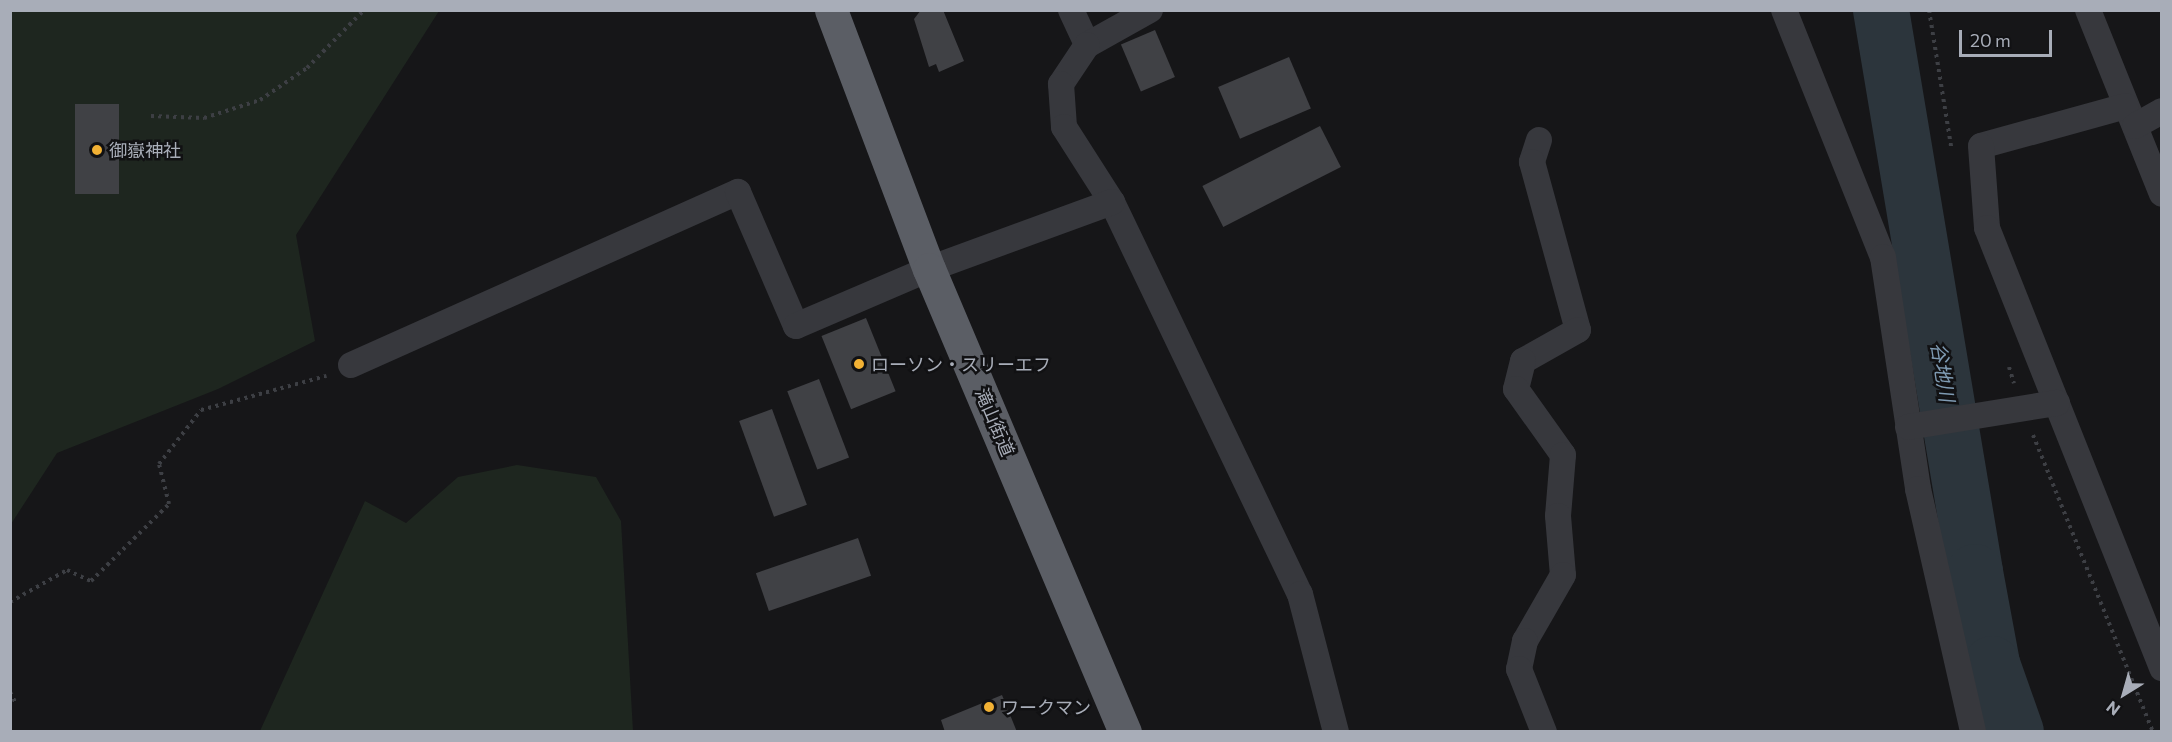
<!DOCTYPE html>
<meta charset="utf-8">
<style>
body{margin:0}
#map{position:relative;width:2172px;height:742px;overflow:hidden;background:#161618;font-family:Commissioner,"Noto Sans JP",sans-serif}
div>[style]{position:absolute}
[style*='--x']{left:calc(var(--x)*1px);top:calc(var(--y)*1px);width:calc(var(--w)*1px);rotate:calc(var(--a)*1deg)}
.green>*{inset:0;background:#1e261f}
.river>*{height:56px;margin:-28px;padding:0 28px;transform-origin:28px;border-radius:28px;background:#2c353c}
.building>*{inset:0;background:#404145;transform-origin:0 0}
.path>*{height:4px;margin-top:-2px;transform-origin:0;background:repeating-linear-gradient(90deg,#3d3f44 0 3px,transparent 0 7.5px)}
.minor>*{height:26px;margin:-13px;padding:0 13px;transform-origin:13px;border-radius:13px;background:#37383d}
.trunk>*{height:33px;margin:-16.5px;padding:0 16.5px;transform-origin:16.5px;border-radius:16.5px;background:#5b5e65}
.dots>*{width:16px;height:16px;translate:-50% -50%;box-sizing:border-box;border:3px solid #111113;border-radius:50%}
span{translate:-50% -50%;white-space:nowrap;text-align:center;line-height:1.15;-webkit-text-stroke:5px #111113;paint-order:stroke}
.poi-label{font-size:18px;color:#a8adb8}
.left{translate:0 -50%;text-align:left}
.street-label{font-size:18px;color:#a8adb8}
.water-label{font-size:20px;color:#7f9bb3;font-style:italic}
.frame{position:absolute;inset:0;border:12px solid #a8adb8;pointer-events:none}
.north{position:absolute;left:2094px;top:664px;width:60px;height:60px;-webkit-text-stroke:4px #111113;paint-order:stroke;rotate:217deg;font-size:16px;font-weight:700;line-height:24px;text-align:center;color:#a8adb8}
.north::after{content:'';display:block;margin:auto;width:21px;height:27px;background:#a8adb8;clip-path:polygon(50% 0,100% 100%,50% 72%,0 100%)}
.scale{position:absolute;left:1959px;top:30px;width:93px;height:27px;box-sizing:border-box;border:3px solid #a8adb8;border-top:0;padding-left:8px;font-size:18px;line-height:21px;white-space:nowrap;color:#a8adb8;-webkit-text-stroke:4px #111113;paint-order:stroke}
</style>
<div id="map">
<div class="green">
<i style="clip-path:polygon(11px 11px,439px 11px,296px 235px,315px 341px,218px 389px,57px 453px,11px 524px)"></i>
<i style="clip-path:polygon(517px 465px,596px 477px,621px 521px,633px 731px,260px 731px,365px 501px,406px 523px,458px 477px)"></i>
</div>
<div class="river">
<i style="--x:1881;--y:10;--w:570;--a:80.5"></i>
<i style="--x:1975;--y:572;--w:94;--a:79.5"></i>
<i style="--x:1992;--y:664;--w:72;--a:70.6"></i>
</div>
<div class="building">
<i style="clip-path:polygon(921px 10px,943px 10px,964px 61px,939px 72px,936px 64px,929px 67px,914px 19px)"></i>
<i style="left:1155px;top:30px;width:51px;height:37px;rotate:67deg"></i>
<i style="left:1289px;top:57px;width:56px;height:77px;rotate:67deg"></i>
<i style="left:119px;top:104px;width:90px;height:44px;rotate:90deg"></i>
<i style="left:1320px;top:126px;width:46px;height:132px;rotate:63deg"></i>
<i style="left:866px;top:318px;width:79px;height:48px;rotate:68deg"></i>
<i style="left:819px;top:379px;width:84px;height:34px;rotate:69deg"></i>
<i style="left:772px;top:409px;width:102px;height:35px;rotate:70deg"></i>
<i style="left:858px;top:538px;width:40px;height:108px;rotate:71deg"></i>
<i style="clip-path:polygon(1002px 695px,1017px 732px,945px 732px,941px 720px)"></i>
</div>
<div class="path">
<i style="--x:1929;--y:10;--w:138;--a:80.8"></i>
<i style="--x:151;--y:116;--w:53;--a:2.2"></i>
<i style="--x:204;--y:118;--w:59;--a:-17.8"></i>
<i style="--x:260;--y:100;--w:57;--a:-34.2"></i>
<i style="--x:307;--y:68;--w:81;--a:-45.5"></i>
<i style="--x:2009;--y:367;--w:17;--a:73"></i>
<i style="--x:2033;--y:435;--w:320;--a:68"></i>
<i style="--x:10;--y:602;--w:65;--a:-29.3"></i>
<i style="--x:67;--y:570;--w:26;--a:25"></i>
<i style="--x:91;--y:581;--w:110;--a:-44.6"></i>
<i style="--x:169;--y:504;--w:41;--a:-104"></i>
<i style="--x:159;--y:464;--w:68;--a:-52.1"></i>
<i style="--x:201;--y:410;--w:130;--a:-15.2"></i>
<i style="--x:10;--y:692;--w:13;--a:63"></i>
</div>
<div class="minor">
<i style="--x:1071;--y:10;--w:38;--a:65"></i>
<i style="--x:1150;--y:10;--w:72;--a:150.9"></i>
<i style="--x:1087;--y:45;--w:47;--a:123.7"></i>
<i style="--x:1061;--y:84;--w:43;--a:86"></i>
<i style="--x:1064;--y:127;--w:89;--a:57.4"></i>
<i style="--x:1112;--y:202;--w:435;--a:64.4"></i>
<i style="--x:1300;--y:594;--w:143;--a:75.4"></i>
<i style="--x:1784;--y:10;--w:266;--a:68.2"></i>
<i style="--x:1883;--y:257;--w:235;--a:81.4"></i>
<i style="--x:1918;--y:489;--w:249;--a:77.2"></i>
<i style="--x:2088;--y:10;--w:198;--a:68.1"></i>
<i style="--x:2126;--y:106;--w:150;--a:164.6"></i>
<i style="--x:1981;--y:146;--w:82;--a:85.8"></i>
<i style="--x:1987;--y:228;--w:474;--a:68.3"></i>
<i style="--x:2135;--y:126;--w:31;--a:-29"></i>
<i style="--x:1539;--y:140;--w:23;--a:108"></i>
<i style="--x:1532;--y:162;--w:174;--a:74.7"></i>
<i style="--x:1578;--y:330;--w:63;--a:150.6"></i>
<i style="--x:1523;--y:361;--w:29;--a:104"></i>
<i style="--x:1516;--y:389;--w:81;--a:54.5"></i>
<i style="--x:1563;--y:455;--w:61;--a:94.7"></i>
<i style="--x:1558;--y:516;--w:59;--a:85.2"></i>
<i style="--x:1563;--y:575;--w:76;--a:119.9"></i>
<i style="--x:1525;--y:641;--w:29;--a:102"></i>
<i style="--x:1519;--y:669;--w:68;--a:68.4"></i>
<i style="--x:351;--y:365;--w:424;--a:-24.1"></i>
<i style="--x:738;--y:192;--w:146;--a:66.6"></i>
<i style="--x:796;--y:326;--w:145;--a:-23.2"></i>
<i style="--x:929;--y:269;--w:195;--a:-20.1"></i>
<i style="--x:1908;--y:427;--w:151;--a:-9.2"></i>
</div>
<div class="trunk">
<i style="--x:831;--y:10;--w:277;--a:69.3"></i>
<i style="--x:929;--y:269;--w:503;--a:67.06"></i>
</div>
<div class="dots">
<i style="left:97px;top:150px;background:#f2b134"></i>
<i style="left:859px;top:364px;background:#f2b134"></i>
<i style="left:989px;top:707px;background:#f2b134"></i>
</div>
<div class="poi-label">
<span class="left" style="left:109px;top:150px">御嶽神社</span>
<span class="left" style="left:871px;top:364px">ローソン・スリーエフ</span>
<span class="left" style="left:1001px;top:707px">ワークマン</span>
</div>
<div class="street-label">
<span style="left:995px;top:422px;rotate:67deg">滝山街道</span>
</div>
<div class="water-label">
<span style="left:1943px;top:372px;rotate:81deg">谷地川</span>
</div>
<div class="frame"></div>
<div class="north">N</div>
<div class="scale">20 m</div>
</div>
